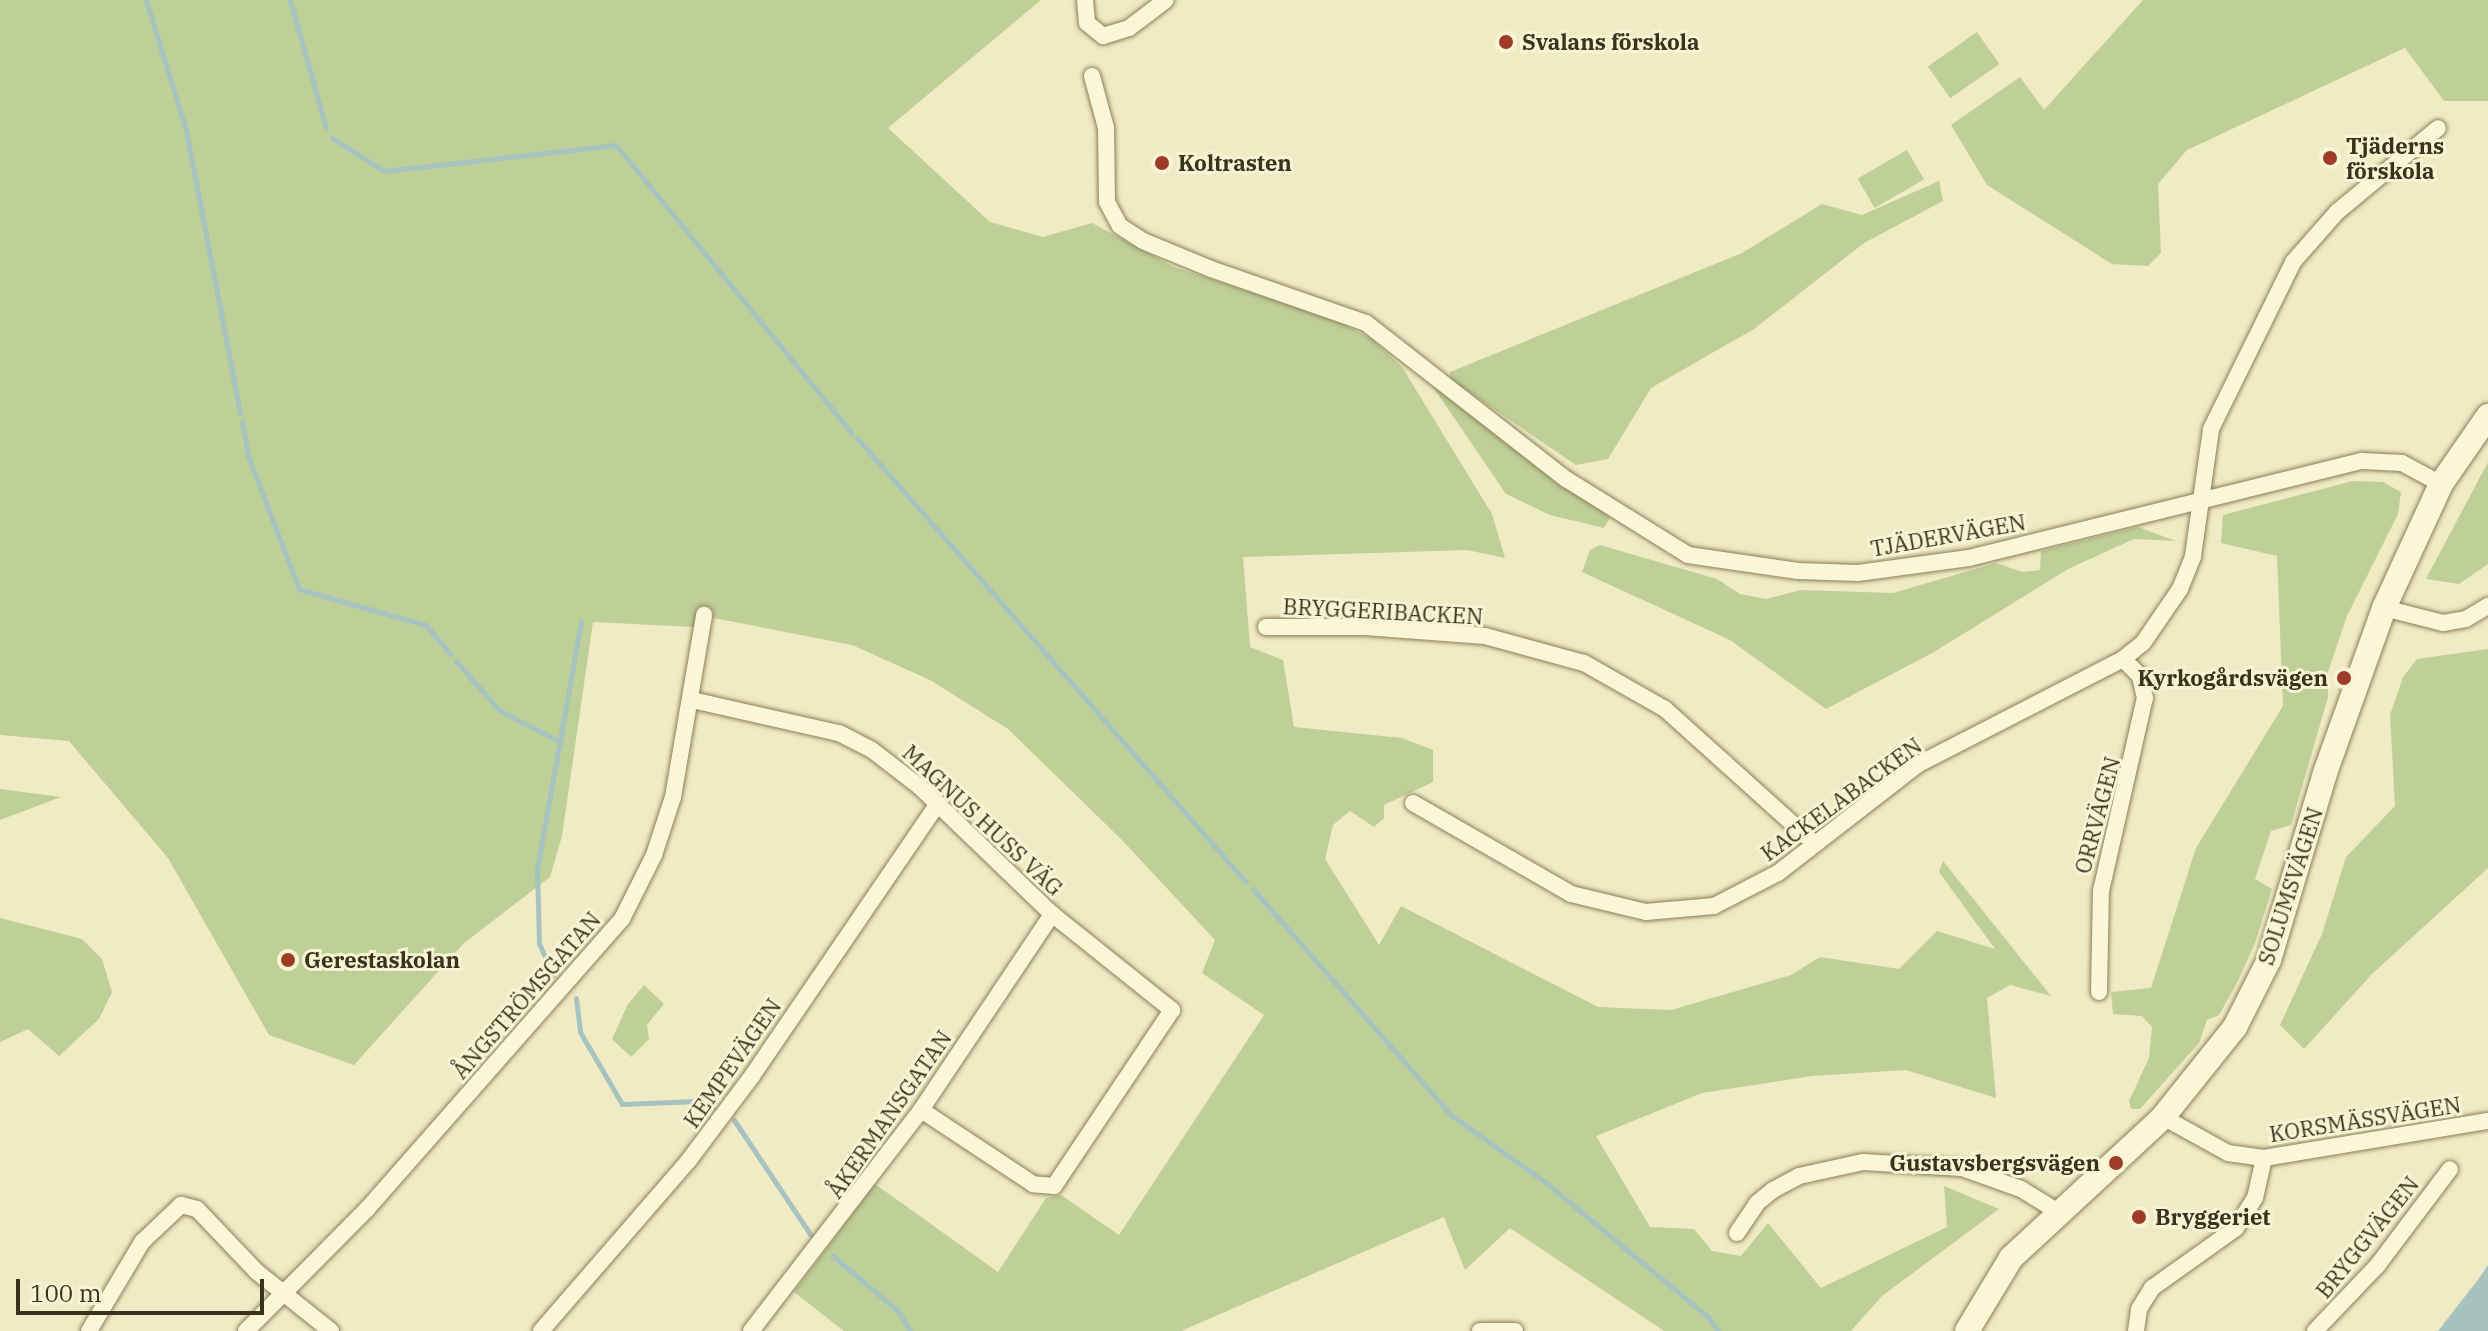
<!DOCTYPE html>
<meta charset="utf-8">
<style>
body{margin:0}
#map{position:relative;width:2488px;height:1331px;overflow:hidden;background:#f0ebc4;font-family:"IBM Plex Serif",serif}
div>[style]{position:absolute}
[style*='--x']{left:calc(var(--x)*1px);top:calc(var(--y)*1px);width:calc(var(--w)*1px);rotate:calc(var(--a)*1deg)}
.green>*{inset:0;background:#becf97;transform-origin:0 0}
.water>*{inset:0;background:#a6c3c0}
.stream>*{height:5px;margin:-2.5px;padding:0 2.5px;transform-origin:2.5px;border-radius:2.5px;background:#a6c3c0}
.roads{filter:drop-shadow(0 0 2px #8c7e5a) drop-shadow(0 0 2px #8c7e5a)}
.minor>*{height:16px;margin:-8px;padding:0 8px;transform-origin:8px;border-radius:8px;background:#faf6d8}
.secondary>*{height:24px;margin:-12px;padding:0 12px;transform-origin:12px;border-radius:12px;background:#faf6d8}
.dots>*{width:22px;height:22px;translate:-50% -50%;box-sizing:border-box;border:4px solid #f7f4d4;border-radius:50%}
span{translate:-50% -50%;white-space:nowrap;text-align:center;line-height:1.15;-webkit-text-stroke:6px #f7f4d4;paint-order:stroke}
.poi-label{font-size:22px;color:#3b321e;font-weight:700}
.left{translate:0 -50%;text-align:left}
.right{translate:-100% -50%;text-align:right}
.street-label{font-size:22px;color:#3b321e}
.scale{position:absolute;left:16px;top:1279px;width:248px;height:36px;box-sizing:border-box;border:4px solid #3b321e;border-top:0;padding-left:10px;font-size:24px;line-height:28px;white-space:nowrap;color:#3b321e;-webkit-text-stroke:6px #f7f4d4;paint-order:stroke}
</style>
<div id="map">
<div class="green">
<i style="clip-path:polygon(0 0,1041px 0,888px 128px,990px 222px,1043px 237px,1092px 223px,1174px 267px,1335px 320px,1372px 339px,1402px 367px,1492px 514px,1505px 558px,1467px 550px,1243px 557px,1250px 647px,1283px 660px,1294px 727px,1402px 738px,1433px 750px,1433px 782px,1384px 805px,1384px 818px,1374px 827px,1350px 811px,1333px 825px,1325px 859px,1379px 945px,1401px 906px,1598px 1007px,1671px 1010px,1791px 975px,1820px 957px,1899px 969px,1937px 931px,1995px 949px,1939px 872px,1943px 861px,2051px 996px,2010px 985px,1987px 998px,1996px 1098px,1906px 1070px,1812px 1076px,1702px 1093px,1596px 1136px,1650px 1227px,1694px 1229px,1712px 1251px,1741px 1256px,1768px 1223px,1821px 1288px,1947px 1227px,1944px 1186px,1999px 1209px,1882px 1296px,1851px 1331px,1664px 1331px,1510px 1228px,1465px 1270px,1444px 1217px,1181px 1331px,844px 1331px,794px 1292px,875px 1184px,998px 1272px,1046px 1198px,1061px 1195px,1119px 1235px,1264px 1015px,1202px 973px,1215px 940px,1123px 841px,1008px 729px,930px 680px,852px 645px,714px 618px,693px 627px,593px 622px,562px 836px,550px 877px,463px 944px,354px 1065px,269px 1035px,168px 858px,69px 741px,0 735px)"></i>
<i style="clip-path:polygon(2143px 0,2488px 0,2488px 101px,2444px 101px,2405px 48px,2187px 150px,2158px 184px,2161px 253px,2148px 266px,2112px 264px,1987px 185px,1951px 125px,2020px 77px,2044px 110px)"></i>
<i style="left:1977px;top:32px;width:39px;height:60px;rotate:55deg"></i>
<i style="left:1907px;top:150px;width:34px;height:57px;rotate:60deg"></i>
<i style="clip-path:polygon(1939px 181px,1943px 201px,1864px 243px,1754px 329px,1651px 388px,1608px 459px,1576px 465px,1451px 380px,1450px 372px,1742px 253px,1822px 204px,1862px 215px)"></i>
<i style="clip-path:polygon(1431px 384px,1610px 517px,1604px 528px,1550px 515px,1506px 494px)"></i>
<i style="clip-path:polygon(2488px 462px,2488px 564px,2459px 584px,2426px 579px)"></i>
<i style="clip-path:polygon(2353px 481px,2383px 482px,2401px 492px,2398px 514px,2347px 616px,2328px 672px,2328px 697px,2291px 825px,2271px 831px,2255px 879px,2272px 889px,2255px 943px,2238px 981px,2219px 1015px,2207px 1020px,2199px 1043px,2140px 1109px,2131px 1109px,2129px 1101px,2149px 1058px,2152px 1027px,2142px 1016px,2113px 1014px,2111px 992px,2151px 988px,2196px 848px,2283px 706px,2277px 556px,2221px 543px,2223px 515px)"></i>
<i style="clip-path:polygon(2138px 527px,2176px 541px,2134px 539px,2068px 569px,1934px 652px,1826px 709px,1730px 640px,1582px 572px,1590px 550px,1600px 545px,1717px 579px,1740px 594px,1766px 599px,1801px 590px,1893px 593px,1996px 563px,2023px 572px,2040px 570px,2041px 551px)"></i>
<i style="clip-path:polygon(2488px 649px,2488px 868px,2372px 974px,2304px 1049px,2280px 1025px,2322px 934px,2346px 857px,2395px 806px,2390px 715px,2403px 677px,2417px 659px)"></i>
<i style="clip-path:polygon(0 789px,61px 797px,0 820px)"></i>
<i style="clip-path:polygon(0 918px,82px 939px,102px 959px,112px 992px,99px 1019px,59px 1056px,28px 1029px,0 1042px)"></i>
<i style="clip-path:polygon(644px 985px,664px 1004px,647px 1025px,649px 1039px,631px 1057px,612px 1039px,628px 1004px)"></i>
</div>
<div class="water">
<i style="clip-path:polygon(2488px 1265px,2488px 1331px,2438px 1331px,2480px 1277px)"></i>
</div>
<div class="stream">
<i style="--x:146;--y:0;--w:136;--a:72.9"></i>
<i style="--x:186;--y:130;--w:288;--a:79.2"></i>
<i style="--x:290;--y:0;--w:133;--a:74.3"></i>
<i style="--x:332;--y:138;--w:62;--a:32.4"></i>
<i style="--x:384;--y:171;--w:233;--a:-6.4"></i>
<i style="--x:616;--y:145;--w:372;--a:50.7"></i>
<i style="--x:242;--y:421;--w:36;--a:80"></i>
<i style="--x:248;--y:456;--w:142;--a:69"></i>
<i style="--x:857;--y:438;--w:590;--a:48.78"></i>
<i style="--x:302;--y:590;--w:129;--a:15.8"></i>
<i style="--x:426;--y:625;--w:38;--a:50"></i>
<i style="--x:456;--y:661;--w:65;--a:48.7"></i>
<i style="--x:499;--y:710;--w:30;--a:28"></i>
<i style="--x:530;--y:726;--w:36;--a:28"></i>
<i style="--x:1253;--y:889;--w:300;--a:48.8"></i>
<i style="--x:1451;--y:1115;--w:114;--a:35.4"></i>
<i style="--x:1544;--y:1181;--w:214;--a:39.7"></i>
<i style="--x:1709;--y:1318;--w:16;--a:55"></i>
<i style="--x:553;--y:975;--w:35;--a:-114"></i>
<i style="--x:539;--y:943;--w:74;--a:-91.5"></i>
<i style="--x:537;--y:869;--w:251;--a:-79.9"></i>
<i style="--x:576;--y:998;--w:34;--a:83"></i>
<i style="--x:580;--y:1032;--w:83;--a:59.7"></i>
<i style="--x:622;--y:1104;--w:74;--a:-2.3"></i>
<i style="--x:696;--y:1101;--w:18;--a:22"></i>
<i style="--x:734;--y:1120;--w:137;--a:56.3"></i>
<i style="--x:833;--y:1256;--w:85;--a:40.2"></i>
<i style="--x:898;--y:1311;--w:23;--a:59"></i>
</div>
<div class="roads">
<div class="minor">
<i style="--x:1085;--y:0;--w:23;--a:85"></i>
<i style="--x:1087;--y:23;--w:21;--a:39"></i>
<i style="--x:1103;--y:36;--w:27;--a:-17"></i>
<i style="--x:1129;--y:28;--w:46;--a:-37.1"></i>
<i style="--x:1092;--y:76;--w:54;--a:74.9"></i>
<i style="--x:1106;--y:128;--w:74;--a:89.2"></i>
<i style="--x:1107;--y:202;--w:27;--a:62"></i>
<i style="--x:1120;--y:226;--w:27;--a:33"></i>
<i style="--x:1143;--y:241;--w:74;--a:22.4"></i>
<i style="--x:1211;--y:269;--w:164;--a:19.2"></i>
<i style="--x:1366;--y:323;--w:254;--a:38"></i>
<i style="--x:1566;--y:479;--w:144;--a:31.9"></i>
<i style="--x:1688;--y:555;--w:111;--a:8.3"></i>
<i style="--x:1798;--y:571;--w:60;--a:1.9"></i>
<i style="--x:1858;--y:573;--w:112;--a:-7.7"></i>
<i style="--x:1969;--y:558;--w:405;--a:-13.9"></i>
<i style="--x:2362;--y:461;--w:40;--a:2.9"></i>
<i style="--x:2402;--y:463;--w:44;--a:28.3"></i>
<i style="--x:2384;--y:608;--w:61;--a:14.3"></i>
<i style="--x:2443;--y:623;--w:23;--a:-10"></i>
<i style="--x:2466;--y:619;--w:26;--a:-31"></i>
<i style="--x:1266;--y:627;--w:99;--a:0"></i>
<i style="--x:1365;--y:627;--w:120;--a:4.3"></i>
<i style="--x:1485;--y:636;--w:103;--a:15.3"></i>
<i style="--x:1584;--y:663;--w:93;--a:29.6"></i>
<i style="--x:1665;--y:709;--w:200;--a:42"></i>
<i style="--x:692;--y:700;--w:151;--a:12.7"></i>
<i style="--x:839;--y:733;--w:37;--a:27"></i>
<i style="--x:872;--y:750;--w:61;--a:37.6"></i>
<i style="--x:920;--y:787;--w:183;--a:43.9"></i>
<i style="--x:1052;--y:914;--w:154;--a:38.7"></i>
<i style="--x:1172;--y:1010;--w:212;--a:123.8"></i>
<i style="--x:1054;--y:1186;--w:21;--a:-175"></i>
<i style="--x:1033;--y:1184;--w:134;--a:-146.5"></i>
<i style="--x:1413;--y:803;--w:182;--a:29.9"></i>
<i style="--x:1571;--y:894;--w:77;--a:13.5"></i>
<i style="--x:1646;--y:912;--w:68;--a:-5"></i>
<i style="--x:1714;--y:906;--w:72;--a:-27.3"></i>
<i style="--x:1778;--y:873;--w:176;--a:-37.8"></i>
<i style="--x:1917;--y:765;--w:232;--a:-27.2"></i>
<i style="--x:2123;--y:659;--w:26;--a:-39"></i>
<i style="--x:2143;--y:643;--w:65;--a:-55.6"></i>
<i style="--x:2180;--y:589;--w:35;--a:-68"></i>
<i style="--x:2193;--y:556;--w:128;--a:-81.9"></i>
<i style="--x:2211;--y:429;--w:186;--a:-63.8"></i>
<i style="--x:2293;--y:262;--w:67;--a:-48.7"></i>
<i style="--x:2337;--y:212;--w:131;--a:-39.7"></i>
<i style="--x:2099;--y:992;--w:101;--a:-88.9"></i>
<i style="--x:2101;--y:891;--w:198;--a:-77.2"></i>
<i style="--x:2145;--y:698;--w:23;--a:-103"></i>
<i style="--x:2140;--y:676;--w:24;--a:-135"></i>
<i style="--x:2163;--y:1117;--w:74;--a:29"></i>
<i style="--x:2228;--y:1153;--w:36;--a:8"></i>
<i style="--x:2264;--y:1158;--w:227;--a:-9.4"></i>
<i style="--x:1737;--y:1233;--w:36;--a:-56"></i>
<i style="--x:1757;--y:1203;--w:21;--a:-39"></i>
<i style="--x:1773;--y:1190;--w:30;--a:-28"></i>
<i style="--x:1799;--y:1176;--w:66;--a:-12.3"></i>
<i style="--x:1863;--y:1162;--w:99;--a:3.5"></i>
<i style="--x:1962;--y:1168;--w:63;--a:19.6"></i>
<i style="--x:2021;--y:1189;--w:46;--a:31.6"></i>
<i style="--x:89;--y:1331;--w:104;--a:-59.2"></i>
<i style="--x:142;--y:1242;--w:54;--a:-43.5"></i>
<i style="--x:181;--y:1205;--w:16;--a:14"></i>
<i style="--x:197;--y:1209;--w:87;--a:46.4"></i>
<i style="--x:257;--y:1272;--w:95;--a:38.6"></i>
<i style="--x:246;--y:1331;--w:173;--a:-45.2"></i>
<i style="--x:368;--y:1208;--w:385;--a:-48.7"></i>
<i style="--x:622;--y:919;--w:72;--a:-63.4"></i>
<i style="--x:654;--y:855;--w:61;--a:-71.9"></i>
<i style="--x:673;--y:797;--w:185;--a:-80.3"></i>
<i style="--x:541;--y:1331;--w:226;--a:-49.1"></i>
<i style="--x:689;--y:1160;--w:105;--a:-53.1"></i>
<i style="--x:752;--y:1076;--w:330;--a:-55.7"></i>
<i style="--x:751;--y:1331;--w:279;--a:-52.4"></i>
<i style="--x:921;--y:1110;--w:236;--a:-56.2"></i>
<i style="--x:1480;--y:1331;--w:35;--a:0"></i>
<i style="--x:2136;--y:1331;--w:22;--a:-82"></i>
<i style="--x:2139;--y:1309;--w:25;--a:-58"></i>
<i style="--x:2152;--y:1288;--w:103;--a:-35.5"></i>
<i style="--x:2236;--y:1228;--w:36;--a:-58"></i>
<i style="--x:2255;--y:1198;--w:41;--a:-77.3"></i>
<i style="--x:2315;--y:1331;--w:90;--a:-46.4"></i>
<i style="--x:2377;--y:1266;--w:121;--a:-53"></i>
</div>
<div class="secondary">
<i style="--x:1967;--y:1331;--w:85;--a:-58.9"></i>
<i style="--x:2011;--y:1258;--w:207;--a:-42.8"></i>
<i style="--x:2163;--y:1117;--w:115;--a:-51.3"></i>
<i style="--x:2235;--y:1027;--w:75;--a:-63.1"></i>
<i style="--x:2269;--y:960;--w:195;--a:-73.3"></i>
<i style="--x:2325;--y:773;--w:175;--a:-70.3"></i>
<i style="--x:2384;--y:608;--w:136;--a:-65.3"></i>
<i style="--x:2441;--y:484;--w:83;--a:-55.3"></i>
</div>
</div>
<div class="dots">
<i style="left:1506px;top:42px;background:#9e3c27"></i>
<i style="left:2330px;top:158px;background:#9e3c27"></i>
<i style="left:1162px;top:163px;background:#9e3c27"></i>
<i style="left:2344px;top:678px;background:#9e3c27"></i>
<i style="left:288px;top:960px;background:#9e3c27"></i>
<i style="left:2116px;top:1163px;background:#9e3c27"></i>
<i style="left:2139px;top:1217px;background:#9e3c27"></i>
</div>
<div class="poi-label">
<span class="left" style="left:1522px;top:42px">Svalans förskola</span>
<span class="left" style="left:2346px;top:158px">Tjäderns<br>förskola</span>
<span class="left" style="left:1178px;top:163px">Koltrasten</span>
<span class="right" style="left:2328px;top:678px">Kyrkogårdsvägen</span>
<span class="left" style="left:304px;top:960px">Gerestaskolan</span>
<span class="right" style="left:2100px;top:1163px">Gustavsbergsvägen</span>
<span class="left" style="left:2155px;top:1217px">Bryggeriet</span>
</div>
<div class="street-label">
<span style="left:1948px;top:535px;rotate:-10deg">TJÄDERVÄGEN</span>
<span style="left:1383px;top:611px;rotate:3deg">BRYGGERIBACKEN</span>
<span style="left:1841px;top:799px;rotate:-36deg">KACKELABACKEN</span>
<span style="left:2097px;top:815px;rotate:-75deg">ORRVÄGEN</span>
<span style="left:983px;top:820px;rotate:43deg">MAGNUS HUSS VÄG</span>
<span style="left:2290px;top:886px;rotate:-72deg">SOLUMSVÄGEN</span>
<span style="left:526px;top:995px;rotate:-49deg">ÅNGSTRÖMSGATAN</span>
<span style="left:732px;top:1063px;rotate:-55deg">KEMPEVÄGEN</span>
<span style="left:889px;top:1114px;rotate:-55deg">ÅKERMANSGATAN</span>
<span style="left:2365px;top:1119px;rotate:-9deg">KORSMÄSSVÄGEN</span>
<span style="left:2367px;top:1237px;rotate:-51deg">BRYGGVÄGEN</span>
</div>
<div class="scale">100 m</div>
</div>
